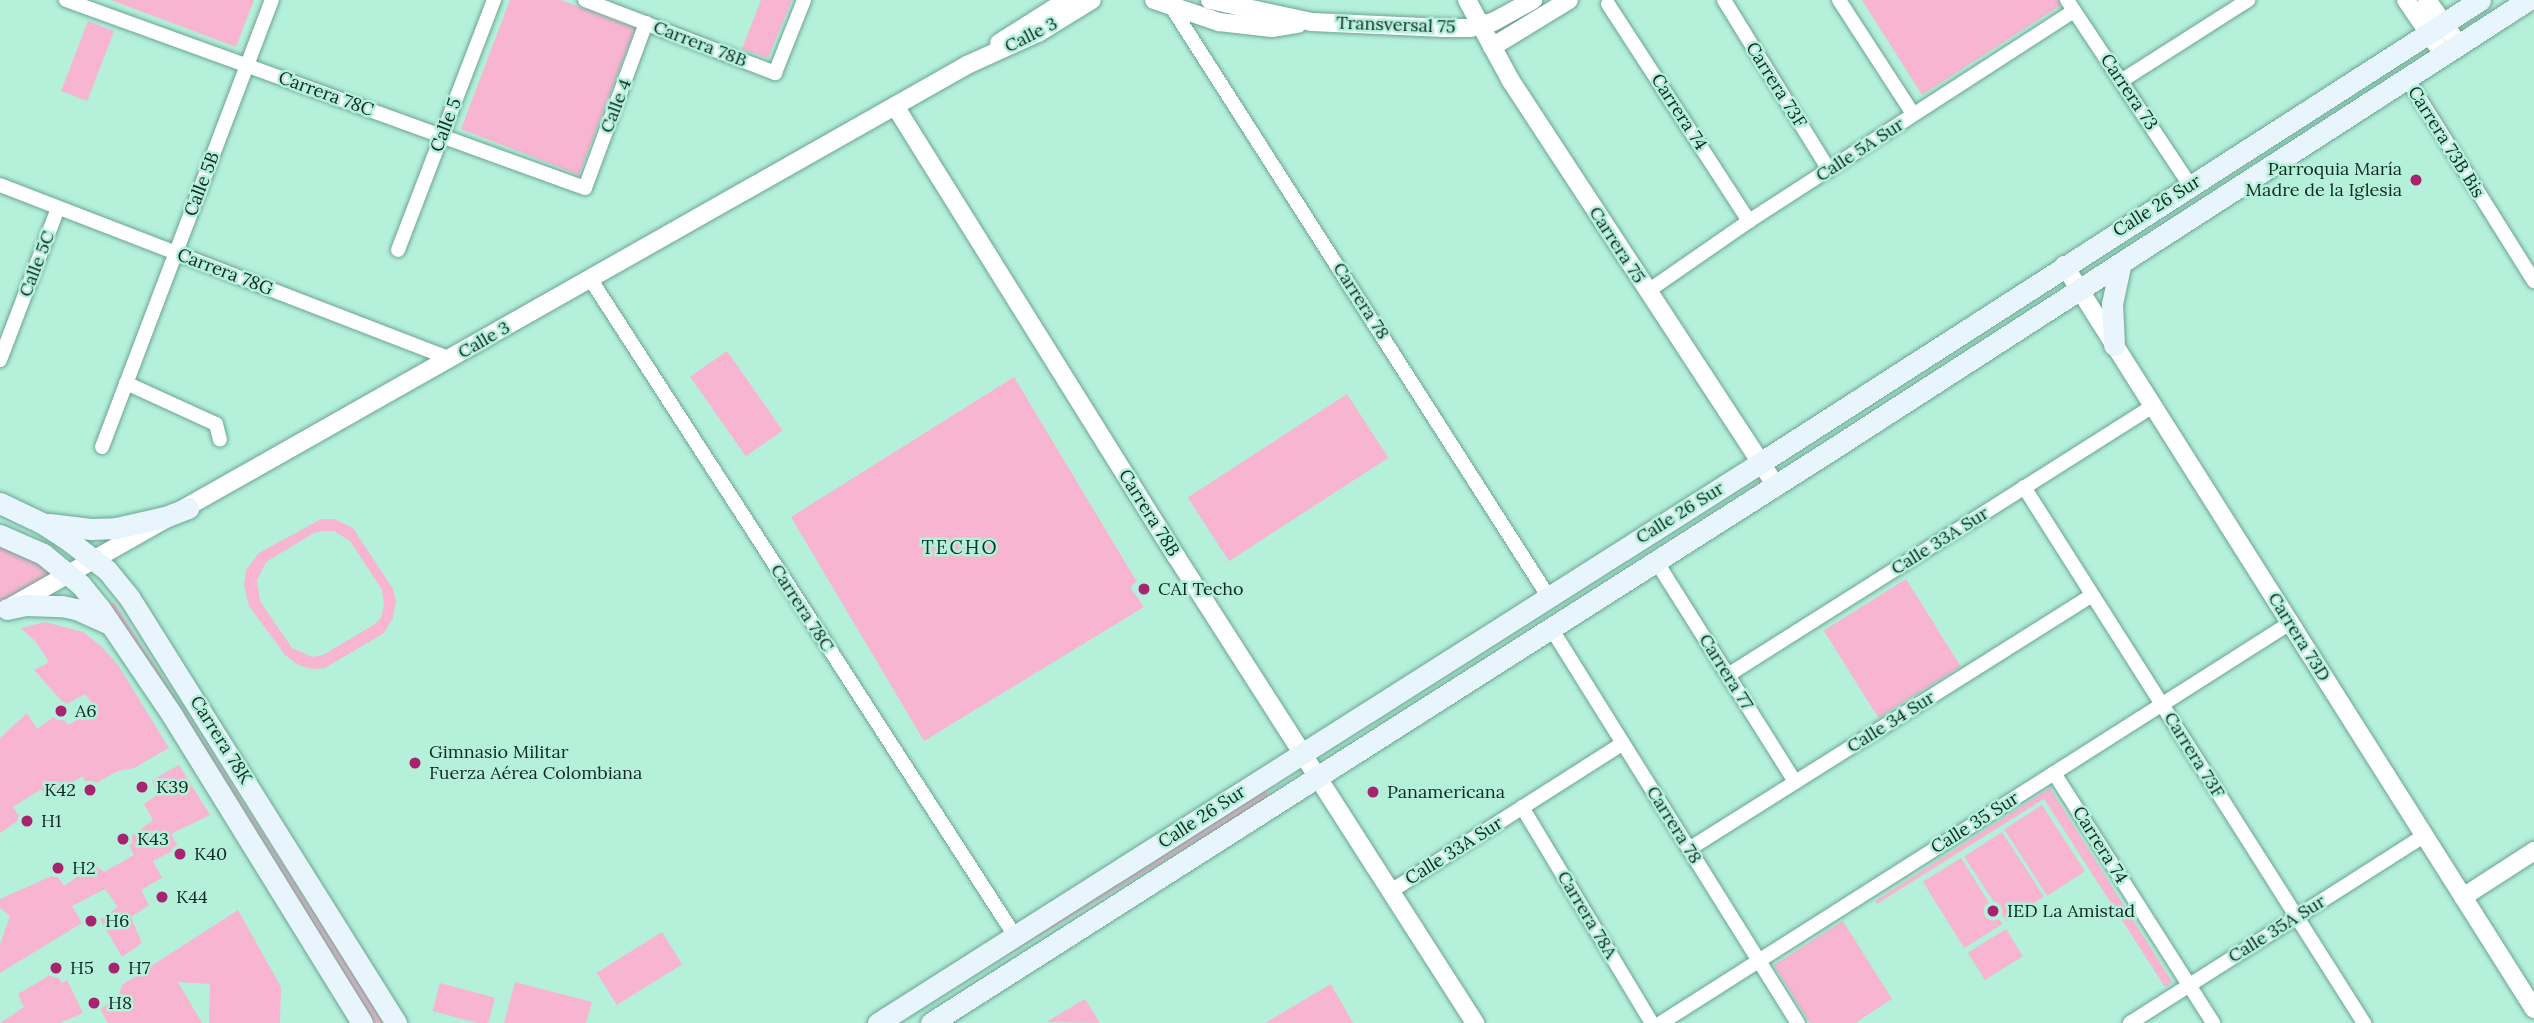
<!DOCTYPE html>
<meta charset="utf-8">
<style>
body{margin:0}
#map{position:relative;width:2534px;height:1023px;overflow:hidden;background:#b5f0db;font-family:Lora,serif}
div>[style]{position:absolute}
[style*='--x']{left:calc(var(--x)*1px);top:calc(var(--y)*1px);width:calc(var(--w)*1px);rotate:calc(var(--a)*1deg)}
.green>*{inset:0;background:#f7b5d2;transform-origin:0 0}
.roads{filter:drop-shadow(0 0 2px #6ca592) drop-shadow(0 0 2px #6ca592)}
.minor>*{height:14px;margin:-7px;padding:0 7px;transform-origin:7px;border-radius:7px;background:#fff}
.tertiary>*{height:18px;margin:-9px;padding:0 9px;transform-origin:9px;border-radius:9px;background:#fff}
.secondary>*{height:21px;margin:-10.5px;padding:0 10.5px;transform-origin:10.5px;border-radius:10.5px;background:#e8f5fc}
.dots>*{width:19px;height:19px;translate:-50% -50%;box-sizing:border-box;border:4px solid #b5f0db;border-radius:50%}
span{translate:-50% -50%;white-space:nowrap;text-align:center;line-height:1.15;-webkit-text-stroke:5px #b5f0db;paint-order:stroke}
.street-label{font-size:18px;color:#112921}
.poi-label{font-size:18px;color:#112921}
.right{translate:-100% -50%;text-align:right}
.left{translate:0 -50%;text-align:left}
.neighbourhood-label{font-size:19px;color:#073629;letter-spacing:2px}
</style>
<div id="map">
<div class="green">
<i style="clip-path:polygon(111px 0,254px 0,236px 47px)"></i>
<i style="clip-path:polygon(510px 0,561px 0,635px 28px,579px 175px,461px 129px)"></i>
<i style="clip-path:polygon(761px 0,792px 0,768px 58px,742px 49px)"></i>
<i style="clip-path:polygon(1862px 0,2058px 0,2061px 5px,1922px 95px)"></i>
<i style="left:88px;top:21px;width:28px;height:75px;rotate:21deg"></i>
<i style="left:727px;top:351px;width:97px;height:45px;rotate:55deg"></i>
<i style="clip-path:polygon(1014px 377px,1137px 582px,1130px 587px,1144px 607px,924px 741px,791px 517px)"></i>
<i style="left:1347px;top:394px;width:76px;height:190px;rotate:57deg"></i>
<i style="clip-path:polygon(evenodd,321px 519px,334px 519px,353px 528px,393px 589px,396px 601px,393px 618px,384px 633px,325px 668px,313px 669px,298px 665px,285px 655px,249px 606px,244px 585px,246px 570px,259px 553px,321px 519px,324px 531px,334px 531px,350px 541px,382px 590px,384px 604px,381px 618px,375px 624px,323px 655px,312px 657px,292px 648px,260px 601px,257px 580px,266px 562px,314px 533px,324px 531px)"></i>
<i style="clip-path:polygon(0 546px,39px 560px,56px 574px,0 606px)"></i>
<i style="left:1906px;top:579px;width:103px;height:97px;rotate:58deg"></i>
<i style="clip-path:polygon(114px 602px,385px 1023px,373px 1023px,107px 607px)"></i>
<i style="clip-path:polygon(45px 622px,83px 632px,101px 646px,118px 665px,169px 748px,134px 768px,118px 771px,87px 788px,83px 776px,51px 794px,40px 790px,13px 807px,21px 819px,0 833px,0 738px,27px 713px,37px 729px,59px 713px,68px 725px,96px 709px,85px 694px,65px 705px,34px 670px,49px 662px,35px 641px,21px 628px)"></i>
<i style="clip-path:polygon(179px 765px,210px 815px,171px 834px,179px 848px,153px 861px,162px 878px,141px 890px,149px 905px,131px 917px,142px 943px,122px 957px,100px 919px,118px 907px,105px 889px,72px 906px,82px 923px,0 973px,0 944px,10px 916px,0 908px,0 899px,56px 874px,64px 886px,94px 865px,104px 872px,134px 855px,126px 840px,153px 820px,144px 804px,158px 794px,152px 780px)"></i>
<i style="left:1264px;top:787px;width:12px;height:438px;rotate:59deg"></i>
<i style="clip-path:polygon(2050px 788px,2172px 982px,2165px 987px,2044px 799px,1877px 904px,1875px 901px)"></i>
<i style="left:2042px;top:805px;width:79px;height:45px;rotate:57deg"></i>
<i style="left:2002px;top:832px;width:77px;height:45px;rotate:57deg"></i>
<i style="left:1961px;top:858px;width:78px;height:45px;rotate:58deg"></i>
<i style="clip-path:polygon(238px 910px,281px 987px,280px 1023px,209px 1023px,210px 984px,178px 982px,202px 1023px,108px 1023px,100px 1009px,118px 998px,122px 985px)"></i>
<i style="clip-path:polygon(1843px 921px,1892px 999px,1855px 1023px,1810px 1023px,1774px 965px)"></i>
<i style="left:2006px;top:929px;width:32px;height:45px;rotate:58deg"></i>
<i style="left:662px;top:932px;width:38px;height:77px;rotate:58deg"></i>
<i style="clip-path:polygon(55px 972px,62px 983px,67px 980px,83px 1013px,60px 1023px,0 1023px,24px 1007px,18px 994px)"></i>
<i style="clip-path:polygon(515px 982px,592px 1002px,586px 1023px,504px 1023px)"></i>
<i style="left:440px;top:983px;width:57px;height:29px;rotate:15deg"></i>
<i style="clip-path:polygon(1331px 984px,1353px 1023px,1265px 1023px)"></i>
<i style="clip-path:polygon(1085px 999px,1100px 1023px,1046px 1022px)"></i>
</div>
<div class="roads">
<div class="minor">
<i style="--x:66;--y:0;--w:552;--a:19.91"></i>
<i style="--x:585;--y:188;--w:176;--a:-69.7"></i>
<i style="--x:585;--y:0;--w:204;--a:21"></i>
<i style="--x:775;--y:73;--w:79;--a:-68.3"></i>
<i style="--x:1724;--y:0;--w:200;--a:58.3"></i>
<i style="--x:1839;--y:0;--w:136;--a:57"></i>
<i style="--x:2067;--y:0;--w:222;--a:56.4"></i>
<i style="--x:1608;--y:4;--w:259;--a:57"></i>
<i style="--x:1171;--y:6;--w:700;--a:57.42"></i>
<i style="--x:2406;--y:77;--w:241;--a:57.9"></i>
<i style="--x:2121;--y:81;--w:151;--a:-32.5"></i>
<i style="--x:0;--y:185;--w:482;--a:21.1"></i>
<i style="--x:398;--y:250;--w:268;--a:-69"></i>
<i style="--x:591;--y:280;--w:781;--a:57.12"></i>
<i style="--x:1648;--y:291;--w:123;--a:-34.7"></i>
<i style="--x:1749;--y:221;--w:386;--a:-32.9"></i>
<i style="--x:0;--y:360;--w:163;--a:-69.1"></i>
<i style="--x:126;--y:383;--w:99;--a:24.5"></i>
<i style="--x:216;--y:424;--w:16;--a:76"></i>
<i style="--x:102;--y:447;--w:478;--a:-69.2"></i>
<i style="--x:2024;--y:487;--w:635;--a:57.61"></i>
<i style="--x:1656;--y:561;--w:261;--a:57.8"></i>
<i style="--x:1551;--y:628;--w:466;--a:58"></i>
<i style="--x:1728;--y:675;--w:503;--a:-32.33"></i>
<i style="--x:2054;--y:773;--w:296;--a:57.5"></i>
<i style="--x:1522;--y:807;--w:252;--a:59"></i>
<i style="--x:1689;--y:849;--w:476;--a:-32.2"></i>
<i style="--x:1391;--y:891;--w:275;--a:-32.5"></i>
<i style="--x:1661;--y:1023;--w:745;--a:-32.45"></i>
<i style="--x:2130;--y:1023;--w:348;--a:-32.5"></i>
</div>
<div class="tertiary">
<i style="--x:1154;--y:0;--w:69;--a:18.7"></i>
<i style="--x:1219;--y:22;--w:53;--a:6.5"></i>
<i style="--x:1272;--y:28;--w:26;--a:-9"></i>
<i style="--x:1210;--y:0;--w:104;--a:12.2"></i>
<i style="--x:1312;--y:22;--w:132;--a:2.6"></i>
<i style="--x:1444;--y:28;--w:26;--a:0"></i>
<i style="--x:1470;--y:28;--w:24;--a:-15"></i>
<i style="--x:1493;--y:22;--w:46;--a:-28.8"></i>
<i style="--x:1467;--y:0;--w:92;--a:61.5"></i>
<i style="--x:1511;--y:81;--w:483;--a:56.8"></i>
<i style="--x:2406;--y:0;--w:65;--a:55.6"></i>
<i style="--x:2427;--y:0;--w:55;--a:54.6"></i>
<i style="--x:999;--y:43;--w:80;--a:-32.3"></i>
<i style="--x:1492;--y:47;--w:90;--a:-31.4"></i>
<i style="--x:895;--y:106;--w:531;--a:58.02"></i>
<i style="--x:1176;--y:556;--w:555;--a:57.37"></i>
<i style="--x:2064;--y:265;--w:880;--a:57.72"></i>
<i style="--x:12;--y:606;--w:1098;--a:-29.53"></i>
<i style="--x:967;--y:65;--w:78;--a:-24.3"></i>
<i style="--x:1038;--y:33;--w:63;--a:-31.4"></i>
<i style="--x:2463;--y:897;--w:85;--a:-32.9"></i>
</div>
<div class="secondary">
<i style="--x:2114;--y:345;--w:41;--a:-92.8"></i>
<i style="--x:2112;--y:304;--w:40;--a:-78"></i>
<i style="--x:0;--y:503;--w:47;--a:25.5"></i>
<i style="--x:42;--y:523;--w:31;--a:33"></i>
<i style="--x:68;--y:540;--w:49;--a:37.6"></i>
<i style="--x:107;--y:570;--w:35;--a:51"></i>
<i style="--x:129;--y:597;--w:503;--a:57.92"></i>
<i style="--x:49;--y:524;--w:42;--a:6.8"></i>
<i style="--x:91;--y:529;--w:25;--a:-2"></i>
<i style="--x:116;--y:528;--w:50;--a:-12.7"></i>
<i style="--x:165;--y:517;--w:25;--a:-21"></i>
<i style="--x:0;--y:535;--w:47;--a:23.8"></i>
<i style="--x:43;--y:554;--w:49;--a:39.2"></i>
<i style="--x:81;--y:585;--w:28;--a:51"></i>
<i style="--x:99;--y:607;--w:130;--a:55.9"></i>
<i style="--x:172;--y:715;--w:362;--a:58.3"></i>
<i style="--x:7;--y:609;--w:19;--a:-12"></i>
<i style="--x:26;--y:605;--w:36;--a:2"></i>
<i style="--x:62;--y:606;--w:14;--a:12"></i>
<i style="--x:76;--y:609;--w:36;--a:24"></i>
<i style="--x:878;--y:1023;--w:1045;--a:-32.41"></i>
<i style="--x:1760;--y:463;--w:856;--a:-32.74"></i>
<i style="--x:931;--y:1023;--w:1074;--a:-32.49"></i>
<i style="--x:1837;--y:446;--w:822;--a:-32.84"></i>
</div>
</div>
<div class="dots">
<i style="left:2416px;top:180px;background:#a7236f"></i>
<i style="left:1144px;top:589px;background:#a7236f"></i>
<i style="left:61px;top:711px;background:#a7236f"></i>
<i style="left:415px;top:763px;background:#a7236f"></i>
<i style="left:142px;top:787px;background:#a7236f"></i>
<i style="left:90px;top:790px;background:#a7236f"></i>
<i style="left:1373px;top:792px;background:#a7236f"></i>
<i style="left:27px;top:821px;background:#a7236f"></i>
<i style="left:123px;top:839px;background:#a7236f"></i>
<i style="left:180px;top:854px;background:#a7236f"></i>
<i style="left:58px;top:868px;background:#a7236f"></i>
<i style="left:162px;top:897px;background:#a7236f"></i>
<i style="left:1993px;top:911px;background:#a7236f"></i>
<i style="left:91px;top:921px;background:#a7236f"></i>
<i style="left:56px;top:968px;background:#a7236f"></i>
<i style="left:114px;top:968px;background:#a7236f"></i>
<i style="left:94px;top:1003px;background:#a7236f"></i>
</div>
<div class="street-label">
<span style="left:1396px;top:25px;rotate:2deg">Transversal 75</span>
<span style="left:1031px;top:35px;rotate:-27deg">Calle 3</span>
<span style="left:700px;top:44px;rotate:21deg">Carrera 78B</span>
<span style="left:1776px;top:85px;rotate:58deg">Carrera 73F</span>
<span style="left:2129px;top:92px;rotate:56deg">Carrera 73</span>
<span style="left:326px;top:94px;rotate:20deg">Carrera 78C</span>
<span style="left:616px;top:106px;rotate:-69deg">Calle 4</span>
<span style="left:1679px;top:112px;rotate:57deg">Carrera 74</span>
<span style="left:446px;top:125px;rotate:-69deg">Calle 5</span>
<span style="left:2446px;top:142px;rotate:58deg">Carrera 73B Bis</span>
<span style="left:1860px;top:150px;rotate:-33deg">Calle 5A Sur</span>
<span style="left:202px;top:184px;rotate:-69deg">Calle 5B</span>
<span style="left:2157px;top:206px;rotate:-32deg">Calle 26 Sur</span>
<span style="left:1617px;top:245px;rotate:57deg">Carrera 75</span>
<span style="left:37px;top:264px;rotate:-69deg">Calle 5C</span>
<span style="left:225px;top:272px;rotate:21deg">Carrera 78G</span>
<span style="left:1361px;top:301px;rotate:57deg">Carrera 78</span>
<span style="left:484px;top:340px;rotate:-30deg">Calle 3</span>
<span style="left:1149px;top:513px;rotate:58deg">Carrera 78B</span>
<span style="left:1680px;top:513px;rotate:-32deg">Calle 26 Sur</span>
<span style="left:1940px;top:541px;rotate:-32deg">Calle 33A Sur</span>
<span style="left:802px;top:608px;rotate:57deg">Carrera 78C</span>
<span style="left:2299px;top:637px;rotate:58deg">Carrera 73D</span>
<span style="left:1726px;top:672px;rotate:58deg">Carrera 77</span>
<span style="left:1891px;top:722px;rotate:-32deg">Calle 34 Sur</span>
<span style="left:221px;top:740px;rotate:58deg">Carrera 78K</span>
<span style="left:2194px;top:755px;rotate:58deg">Carrera 73F</span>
<span style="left:1202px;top:817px;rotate:-33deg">Calle 26 Sur</span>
<span style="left:1975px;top:823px;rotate:-32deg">Calle 35 Sur</span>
<span style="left:1674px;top:825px;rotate:58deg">Carrera 78</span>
<span style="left:2100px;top:845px;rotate:58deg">Carrera 74</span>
<span style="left:1454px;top:851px;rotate:-32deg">Calle 33A Sur</span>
<span style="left:1587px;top:915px;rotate:59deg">Carrera 78A</span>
<span style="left:2277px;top:929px;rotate:-32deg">Calle 35A Sur</span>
</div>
<div class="poi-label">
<span class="right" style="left:2402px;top:180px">Parroquia María<br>Madre de la Iglesia</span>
<span class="left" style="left:1158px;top:589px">CAI Techo</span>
<span class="left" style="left:75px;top:711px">A6</span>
<span class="left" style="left:429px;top:763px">Gimnasio Militar<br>Fuerza Aérea Colombiana</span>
<span class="left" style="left:156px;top:787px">K39</span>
<span class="right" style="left:76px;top:790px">K42</span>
<span class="left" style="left:1387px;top:792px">Panamericana</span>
<span class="left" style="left:41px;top:821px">H1</span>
<span class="left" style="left:137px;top:839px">K43</span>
<span class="left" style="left:194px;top:854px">K40</span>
<span class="left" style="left:72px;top:868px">H2</span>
<span class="left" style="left:176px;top:897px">K44</span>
<span class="left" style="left:2007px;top:911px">IED La Amistad</span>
<span class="left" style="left:105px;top:921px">H6</span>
<span class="left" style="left:70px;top:968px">H5</span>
<span class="left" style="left:128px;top:968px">H7</span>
<span class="left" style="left:108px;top:1003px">H8</span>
</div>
<div class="neighbourhood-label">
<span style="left:960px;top:548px">TECHO</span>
</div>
</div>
